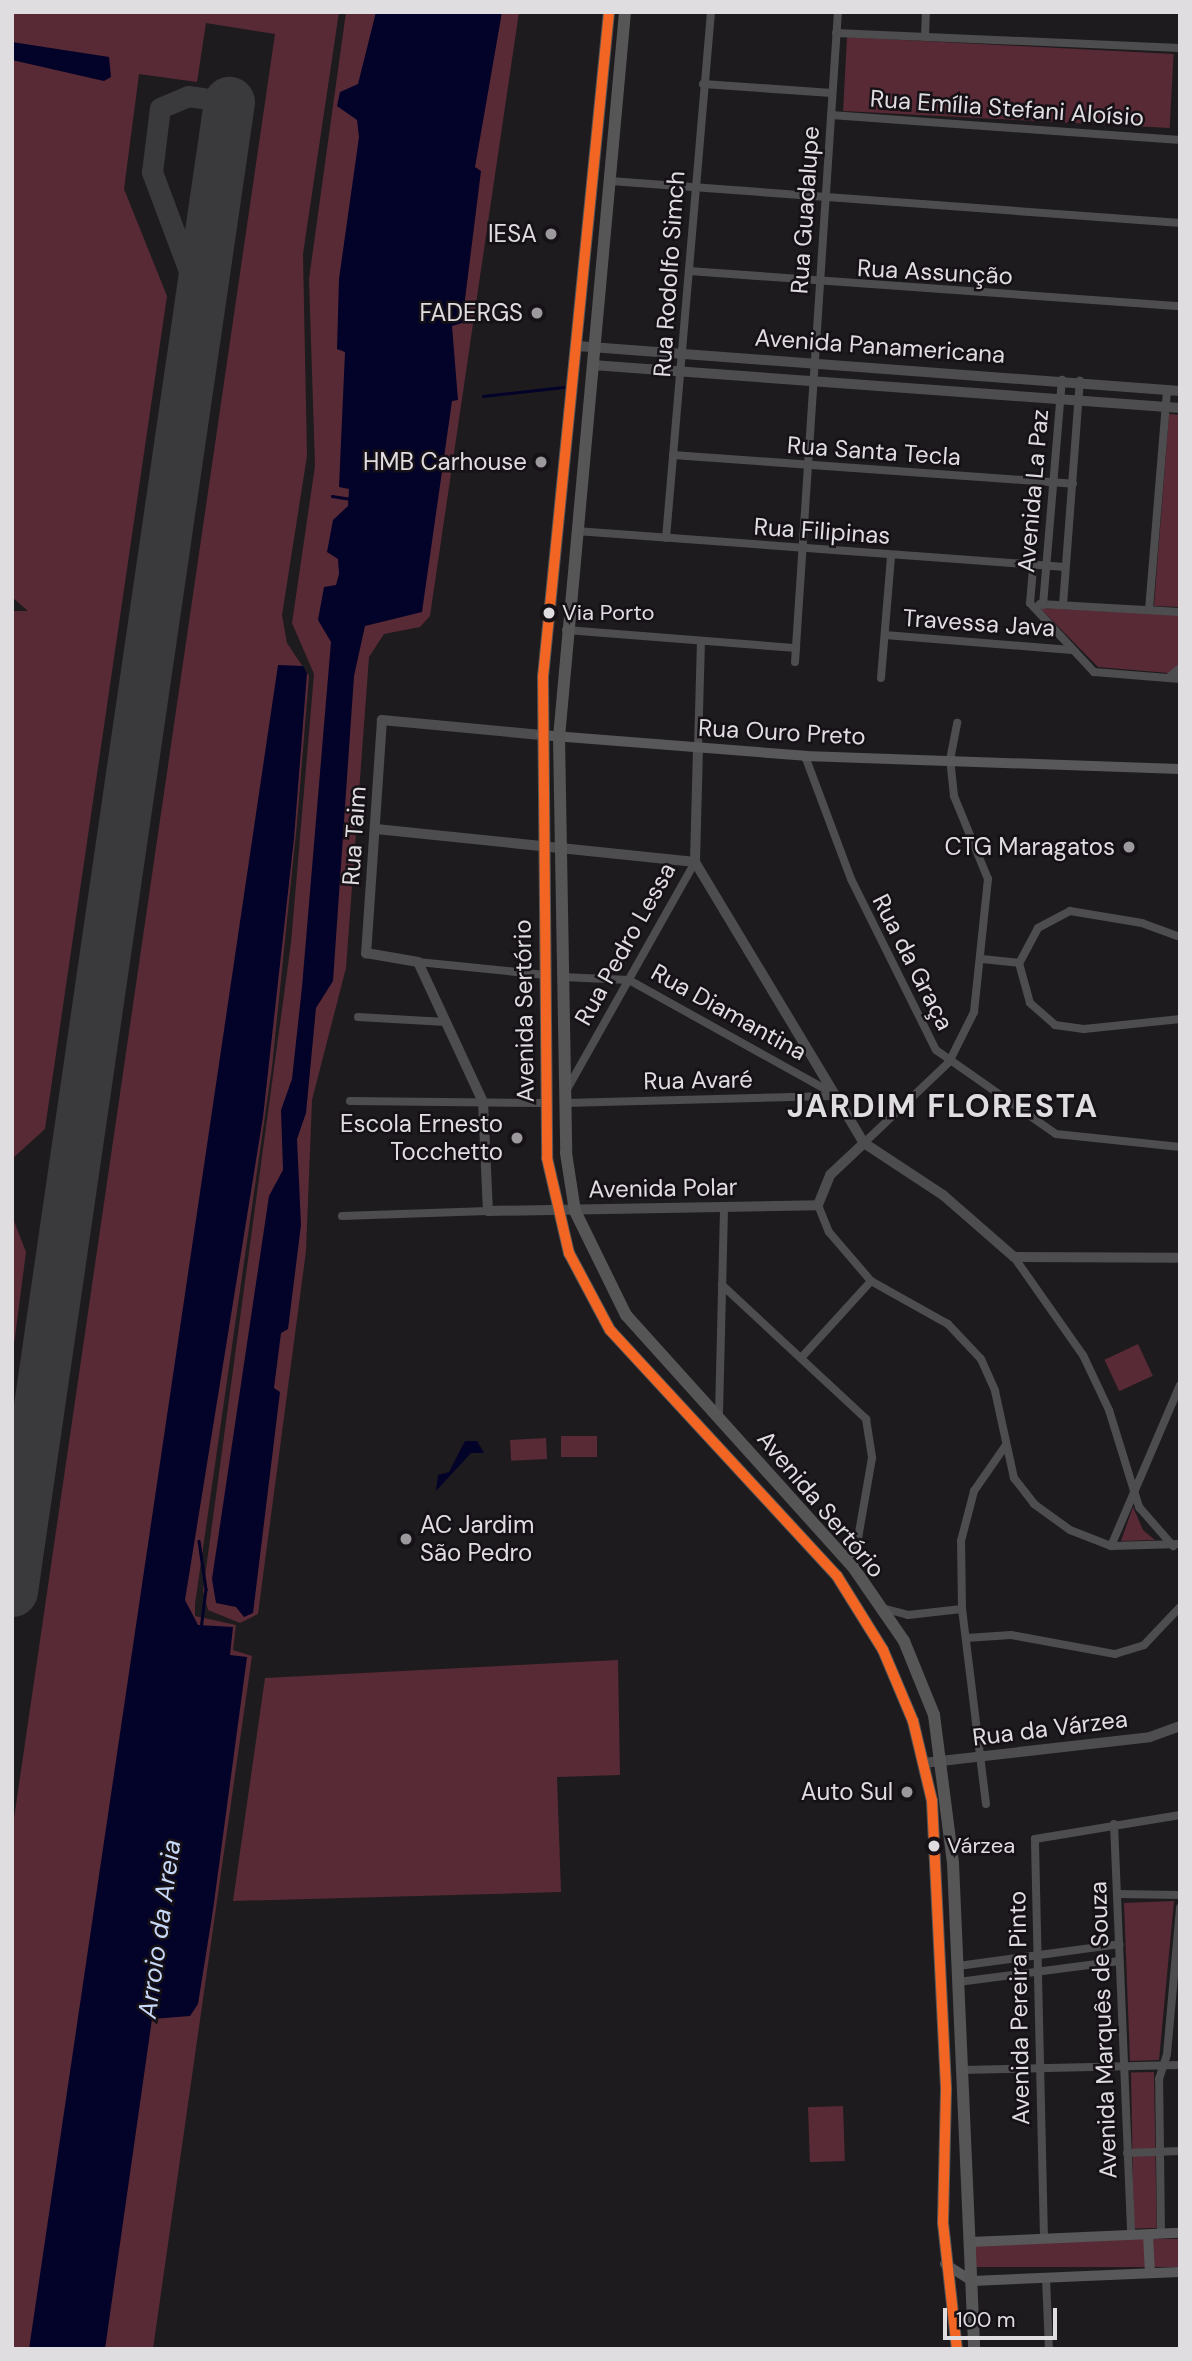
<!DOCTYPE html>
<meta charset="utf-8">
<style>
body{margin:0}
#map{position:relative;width:1192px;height:2361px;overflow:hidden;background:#1d1b1e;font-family:"DM Sans",sans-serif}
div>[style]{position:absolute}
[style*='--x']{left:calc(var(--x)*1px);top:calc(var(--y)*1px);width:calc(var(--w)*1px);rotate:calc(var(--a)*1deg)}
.green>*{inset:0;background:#582a35;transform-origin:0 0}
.water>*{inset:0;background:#030228}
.stream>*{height:2.5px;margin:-1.25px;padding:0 1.25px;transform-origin:1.25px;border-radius:1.25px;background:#030228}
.taxiway>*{height:21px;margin:-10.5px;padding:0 10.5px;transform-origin:10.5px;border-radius:10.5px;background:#3a393c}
.runway>*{height:51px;margin:-25.5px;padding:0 25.5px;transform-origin:25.5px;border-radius:25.5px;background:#3a393c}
.minor>*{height:8px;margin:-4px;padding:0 4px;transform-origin:4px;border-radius:4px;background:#4d4c4e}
.tertiary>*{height:10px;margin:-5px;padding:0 5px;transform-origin:5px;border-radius:5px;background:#4d4c4e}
.secondary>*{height:10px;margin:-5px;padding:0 5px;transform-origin:5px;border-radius:5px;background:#585759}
.primary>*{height:12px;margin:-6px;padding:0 6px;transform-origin:6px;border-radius:6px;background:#565657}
.bus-1>*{height:10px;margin:-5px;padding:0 5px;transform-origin:5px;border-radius:5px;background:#f26522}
.dots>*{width:19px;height:19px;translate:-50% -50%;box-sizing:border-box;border:4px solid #151116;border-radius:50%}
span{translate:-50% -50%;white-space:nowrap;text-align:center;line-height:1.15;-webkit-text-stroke:5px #151116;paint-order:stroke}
.bus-label{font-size:22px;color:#e0dde1}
.left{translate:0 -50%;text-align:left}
.street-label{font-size:24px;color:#e0dde1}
.poi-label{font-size:24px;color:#e0dde1}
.right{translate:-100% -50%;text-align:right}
.water-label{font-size:26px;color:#c8d8f9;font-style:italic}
.district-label{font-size:32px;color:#e0dde1;font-weight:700;letter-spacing:2px}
.frame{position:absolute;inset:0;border:14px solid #e0dde1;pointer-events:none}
.scale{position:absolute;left:943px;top:2308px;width:114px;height:32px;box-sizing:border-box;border:4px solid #e0dde1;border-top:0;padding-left:9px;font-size:21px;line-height:24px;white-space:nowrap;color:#e0dde1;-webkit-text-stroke:5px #151116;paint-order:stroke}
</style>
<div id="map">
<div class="green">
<i style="clip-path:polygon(12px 12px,339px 12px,303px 254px,307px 456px,282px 615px,287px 643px,309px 676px,297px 823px,272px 1067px,195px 1604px,195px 1616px,236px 1625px,233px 1650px,252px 1656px,153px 2349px,12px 2349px,12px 1832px,275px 34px,206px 23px,197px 82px,139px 74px,124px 189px,167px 296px,45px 1129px,12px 1159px,12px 611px,28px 611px,12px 597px)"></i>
<i style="clip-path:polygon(346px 12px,519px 12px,430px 616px,420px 627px,384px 634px,369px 657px,346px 968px,312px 1100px,306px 1251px,258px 1614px,240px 1623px,208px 1610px,203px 1591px,291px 943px,314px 674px,292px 623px,315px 466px,309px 279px)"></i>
<i style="left:847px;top:37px;width:327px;height:74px;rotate:3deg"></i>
<i style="clip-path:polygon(1169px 414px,1180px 415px,1180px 607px,1154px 606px)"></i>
<i style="clip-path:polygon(1040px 608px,1180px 615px,1180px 674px,1098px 667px)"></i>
<i style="clip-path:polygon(12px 1216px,26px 1252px,12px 1360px)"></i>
<i style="left:1138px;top:1344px;width:35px;height:37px;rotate:65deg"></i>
<i style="left:597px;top:1436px;width:21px;height:36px;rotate:90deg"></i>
<i style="left:546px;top:1438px;width:21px;height:36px;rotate:87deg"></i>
<i style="clip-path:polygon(1133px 1507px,1143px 1530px,1155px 1540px,1121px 1541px)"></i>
<i style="clip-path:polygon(618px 1660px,620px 1775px,557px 1777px,561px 1892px,233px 1901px,265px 1678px)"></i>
<i style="clip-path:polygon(1174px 1901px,1159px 2060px,1130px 2061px,1124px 1903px)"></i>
<i style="left:1154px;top:2072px;width:156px;height:23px;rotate:89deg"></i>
<i style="left:843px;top:2106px;width:55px;height:35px;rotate:88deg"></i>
<i style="left:1180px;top:2239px;width:28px;height:206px;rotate:90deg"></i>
</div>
<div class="water">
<i style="clip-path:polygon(376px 12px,502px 12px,475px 167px,481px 171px,462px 323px,452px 326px,458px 400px,452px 401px,422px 612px,365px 626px,354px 676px,333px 981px,316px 1008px,306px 1113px,297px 1139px,301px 1225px,288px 1329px,281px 1333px,274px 1388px,280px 1392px,253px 1613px,244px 1617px,236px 1607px,216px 1603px,212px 1579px,269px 1196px,283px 1170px,281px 1110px,292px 1079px,302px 987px,331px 642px,318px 620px,324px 587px,336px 585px,339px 574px,338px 559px,327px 552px,333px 520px,348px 506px,349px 489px,339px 487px,345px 352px,337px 349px,339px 279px,359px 137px,357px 120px,337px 106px,340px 92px,358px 84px)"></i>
<i style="clip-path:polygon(12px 42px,109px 57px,111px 77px,104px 81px,12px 60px)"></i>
<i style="clip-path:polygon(278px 665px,303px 666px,307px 673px,294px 838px,263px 1117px,185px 1600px,198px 1625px,233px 1627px,230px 1655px,247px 1657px,213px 1910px,198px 2004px,190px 2016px,152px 2019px,105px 2349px,29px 2349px)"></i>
<i style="clip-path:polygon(465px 1441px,477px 1441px,484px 1453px,471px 1453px,436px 1491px,438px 1475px,449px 1472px)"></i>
</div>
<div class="stream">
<i style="--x:483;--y:396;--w:81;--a:-6.3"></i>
<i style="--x:332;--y:496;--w:19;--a:9"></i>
<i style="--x:199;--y:1541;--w:49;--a:81.7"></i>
<i style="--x:206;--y:1589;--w:39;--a:97"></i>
</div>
<div class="taxiway">
<i style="--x:188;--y:385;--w:98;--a:-85.9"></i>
<i style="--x:195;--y:287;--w:123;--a:-110.5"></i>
<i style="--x:152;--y:172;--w:64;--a:-82.9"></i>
<i style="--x:160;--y:108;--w:30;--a:-23"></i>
<i style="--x:188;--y:96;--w:41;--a:8.3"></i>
<i style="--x:12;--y:1450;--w:43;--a:-52.6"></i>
<i style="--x:12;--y:1469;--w:35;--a:68"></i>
</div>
<div class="runway">
<i style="--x:12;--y:1591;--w:1505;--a:-81.71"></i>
</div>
<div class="minor">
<i style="--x:836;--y:33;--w:344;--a:2.5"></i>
<i style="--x:925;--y:37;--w:25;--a:-88"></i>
<i style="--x:703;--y:84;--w:129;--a:4"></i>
<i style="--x:831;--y:115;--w:350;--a:4.1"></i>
<i style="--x:610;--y:181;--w:572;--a:4.21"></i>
<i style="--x:689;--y:271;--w:492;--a:4.1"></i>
<i style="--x:673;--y:455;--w:401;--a:4.1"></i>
<i style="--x:576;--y:531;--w:490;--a:4.2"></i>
<i style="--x:666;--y:538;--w:528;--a:-85.11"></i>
<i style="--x:1030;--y:603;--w:94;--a:47.2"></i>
<i style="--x:1094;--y:672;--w:86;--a:4.7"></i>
<i style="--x:1030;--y:603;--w:38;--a:-85"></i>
<i style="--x:1040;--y:604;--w:140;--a:3.3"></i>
<i style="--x:1043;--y:605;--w:226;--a:-85.2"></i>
<i style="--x:1063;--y:605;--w:225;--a:-85.7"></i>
<i style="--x:1149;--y:610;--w:221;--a:-85.3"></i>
<i style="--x:566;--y:630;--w:231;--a:4.5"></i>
<i style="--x:885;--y:635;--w:187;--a:4.6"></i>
<i style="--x:795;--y:662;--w:651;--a:-86.22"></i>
<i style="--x:881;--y:678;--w:122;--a:-85.3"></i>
<i style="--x:1168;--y:678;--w:16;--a:-40"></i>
<i style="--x:698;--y:748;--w:107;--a:-88.4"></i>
<i style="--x:805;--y:756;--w:131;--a:69.5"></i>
<i style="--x:851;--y:879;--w:191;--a:63.6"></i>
<i style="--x:936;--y:1050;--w:146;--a:35"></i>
<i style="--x:1056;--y:1134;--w:125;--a:6"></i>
<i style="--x:1180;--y:937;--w:40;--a:-159.8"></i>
<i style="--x:1142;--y:923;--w:73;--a:-170.5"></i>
<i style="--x:1070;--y:911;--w:36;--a:152"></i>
<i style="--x:1038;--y:928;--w:40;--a:118"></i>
<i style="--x:1019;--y:963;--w:41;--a:74.6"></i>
<i style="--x:1030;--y:1003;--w:33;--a:41"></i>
<i style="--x:1055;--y:1025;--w:29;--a:8"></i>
<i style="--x:1084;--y:1029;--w:97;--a:-5.9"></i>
<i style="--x:982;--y:959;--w:37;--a:6"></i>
<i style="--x:418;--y:962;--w:128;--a:5.8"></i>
<i style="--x:563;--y:977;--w:66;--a:2.6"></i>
<i style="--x:629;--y:980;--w:230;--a:29.1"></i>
<i style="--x:358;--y:1017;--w:88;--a:3.3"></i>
<i style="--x:566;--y:1091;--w:263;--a:-60.6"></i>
<i style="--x:350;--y:1101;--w:196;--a:0.6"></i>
<i style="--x:565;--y:1103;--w:268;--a:-1.5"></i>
<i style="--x:864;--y:1143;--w:117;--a:-43.6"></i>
<i style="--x:949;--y:1062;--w:56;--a:-63.4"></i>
<i style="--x:974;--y:1012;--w:134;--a:-84"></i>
<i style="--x:988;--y:879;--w:90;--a:-112.3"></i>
<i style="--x:954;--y:796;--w:36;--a:-96"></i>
<i style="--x:950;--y:760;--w:38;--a:-79"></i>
<i style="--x:818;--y:1205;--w:29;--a:68"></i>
<i style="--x:829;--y:1232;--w:65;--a:49.4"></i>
<i style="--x:871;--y:1281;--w:88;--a:29.2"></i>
<i style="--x:948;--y:1324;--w:48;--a:46.7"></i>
<i style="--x:981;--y:1359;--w:35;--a:66"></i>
<i style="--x:995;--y:1391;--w:89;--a:77.7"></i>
<i style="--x:1014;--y:1478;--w:33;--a:52"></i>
<i style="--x:1034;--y:1504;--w:44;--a:35.8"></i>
<i style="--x:1070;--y:1530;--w:44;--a:21.3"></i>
<i style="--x:1111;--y:1546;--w:69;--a:-1.7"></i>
<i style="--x:342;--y:1216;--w:146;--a:-2"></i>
<i style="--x:1014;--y:1257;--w:120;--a:54.9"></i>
<i style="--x:1083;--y:1355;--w:61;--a:64.7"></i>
<i style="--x:1109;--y:1410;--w:102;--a:72.8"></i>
<i style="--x:1139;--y:1507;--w:52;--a:48.9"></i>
<i style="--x:722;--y:1285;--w:197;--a:42.9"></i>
<i style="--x:866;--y:1419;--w:39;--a:81"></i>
<i style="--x:872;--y:1458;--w:111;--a:99.9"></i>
<i style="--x:801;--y:1358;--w:104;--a:-47.7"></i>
<i style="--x:719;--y:1414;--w:207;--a:-88.6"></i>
<i style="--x:1111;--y:1546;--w:175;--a:-66.8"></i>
<i style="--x:882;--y:1608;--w:27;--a:15"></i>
<i style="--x:908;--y:1615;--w:54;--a:-6.3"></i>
<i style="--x:966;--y:1638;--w:45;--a:-3.8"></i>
<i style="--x:1011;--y:1635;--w:106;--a:10.4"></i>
<i style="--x:1115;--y:1654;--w:30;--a:-17"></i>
<i style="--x:1144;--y:1645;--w:52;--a:-46.5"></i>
<i style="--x:986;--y:1804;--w:196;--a:-97"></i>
<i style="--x:962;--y:1609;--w:68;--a:-90.8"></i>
<i style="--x:961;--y:1541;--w:52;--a:-75.4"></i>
<i style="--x:974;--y:1491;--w:56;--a:-55.2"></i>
<i style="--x:1114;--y:1824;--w:411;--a:87.6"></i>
<i style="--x:1118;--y:1894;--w:62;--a:0.9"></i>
<i style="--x:958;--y:1966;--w:163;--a:-7.7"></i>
<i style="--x:958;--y:1982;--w:163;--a:-7.4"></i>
<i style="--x:962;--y:2070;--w:218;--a:-1.3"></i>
<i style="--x:1127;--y:2153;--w:53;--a:-2.2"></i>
<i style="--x:1161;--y:2234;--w:155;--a:-90.7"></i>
<i style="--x:1159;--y:2079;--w:26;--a:-72"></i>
<i style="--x:1167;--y:2054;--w:147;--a:-84.9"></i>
<i style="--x:1044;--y:2239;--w:400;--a:-91.3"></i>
<i style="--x:1035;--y:1839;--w:147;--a:-9.4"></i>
<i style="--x:1046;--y:2278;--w:71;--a:87.6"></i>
</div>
<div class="tertiary">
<i style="--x:577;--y:346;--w:605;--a:4.27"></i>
<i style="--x:592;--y:365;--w:590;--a:4.18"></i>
<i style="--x:541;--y:735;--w:160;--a:-174.6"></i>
<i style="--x:382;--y:720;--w:234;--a:93.9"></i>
<i style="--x:366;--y:953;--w:53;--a:9.8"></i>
<i style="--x:418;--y:962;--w:154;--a:65.1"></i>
<i style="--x:483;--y:1102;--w:109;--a:87.4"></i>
<i style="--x:488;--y:1211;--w:330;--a:-1"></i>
<i style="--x:818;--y:1205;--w:32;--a:-68"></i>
<i style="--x:830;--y:1175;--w:47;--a:-43.3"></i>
<i style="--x:376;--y:829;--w:321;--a:5.9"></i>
<i style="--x:695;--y:862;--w:328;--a:59"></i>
<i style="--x:864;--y:1143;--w:95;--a:33.4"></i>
<i style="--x:943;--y:1195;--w:94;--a:41.1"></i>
<i style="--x:1014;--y:1257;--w:166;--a:0.3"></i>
<i style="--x:695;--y:862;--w:114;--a:-88.5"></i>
<i style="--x:923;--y:1763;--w:228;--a:-6.5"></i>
<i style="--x:1150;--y:1737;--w:32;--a:-20"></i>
</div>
<div class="secondary">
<i style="--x:541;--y:735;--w:265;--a:4.5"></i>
<i style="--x:805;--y:756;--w:375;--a:2"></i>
<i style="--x:1148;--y:2235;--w:38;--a:87"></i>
<i style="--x:970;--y:2242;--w:210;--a:-2.5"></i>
<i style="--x:945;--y:2264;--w:32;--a:32"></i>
<i style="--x:972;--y:2281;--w:208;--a:-2.5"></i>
</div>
<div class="primary">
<i style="--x:609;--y:12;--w:668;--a:95.67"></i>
<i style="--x:543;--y:677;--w:481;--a:89.5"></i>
<i style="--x:547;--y:1158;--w:98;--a:77"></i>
<i style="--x:569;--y:1253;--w:87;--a:62"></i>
<i style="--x:610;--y:1330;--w:335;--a:47.3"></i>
<i style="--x:837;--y:1576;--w:87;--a:58.1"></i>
<i style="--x:883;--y:1650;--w:77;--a:67.1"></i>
<i style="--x:913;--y:1721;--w:82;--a:76.6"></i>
<i style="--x:932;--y:1801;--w:289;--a:87.2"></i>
<i style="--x:946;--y:2090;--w:133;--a:91.3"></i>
<i style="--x:943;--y:2223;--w:127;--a:83.7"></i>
<i style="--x:625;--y:12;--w:728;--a:95.2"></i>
<i style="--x:559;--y:737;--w:416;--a:89"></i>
<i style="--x:566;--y:1153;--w:59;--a:81.2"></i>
<i style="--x:575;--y:1211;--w:116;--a:63.9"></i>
<i style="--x:626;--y:1315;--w:339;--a:48"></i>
<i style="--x:853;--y:1567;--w:90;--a:55.4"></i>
<i style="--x:904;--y:1641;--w:80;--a:67.9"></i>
<i style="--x:934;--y:1715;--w:149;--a:82.7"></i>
<i style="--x:953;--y:1863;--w:486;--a:87.5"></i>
</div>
<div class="bus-1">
<i style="--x:609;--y:12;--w:668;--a:95.67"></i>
<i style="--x:543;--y:677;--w:481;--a:89.5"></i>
<i style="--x:547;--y:1158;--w:98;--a:77"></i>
<i style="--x:569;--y:1253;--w:87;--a:62"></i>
<i style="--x:610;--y:1330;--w:335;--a:47.3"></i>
<i style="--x:837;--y:1576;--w:87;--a:58.1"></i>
<i style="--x:883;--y:1650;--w:77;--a:67.1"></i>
<i style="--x:913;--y:1721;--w:82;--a:76.6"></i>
<i style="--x:932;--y:1801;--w:289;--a:87.2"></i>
<i style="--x:946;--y:2090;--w:133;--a:91.3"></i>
<i style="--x:943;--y:2223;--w:127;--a:83.7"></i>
</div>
<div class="dots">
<i style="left:551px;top:234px;background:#9c999d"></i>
<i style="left:537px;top:313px;background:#9c999d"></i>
<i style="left:541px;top:462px;background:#9c999d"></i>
<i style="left:549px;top:613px;background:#e0dde1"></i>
<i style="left:1129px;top:847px;background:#9c999d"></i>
<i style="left:517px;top:1138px;background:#9c999d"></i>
<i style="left:406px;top:1539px;background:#9c999d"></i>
<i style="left:907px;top:1792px;background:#9c999d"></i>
<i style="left:934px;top:1846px;background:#e0dde1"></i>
</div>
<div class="bus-label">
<span class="left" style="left:562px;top:613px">Via Porto</span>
<span class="left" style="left:947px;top:1846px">Várzea</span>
</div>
<div class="street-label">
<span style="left:1007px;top:108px;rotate:4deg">Rua Emília Stefani Aloísio</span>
<span style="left:805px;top:210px;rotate:-86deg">Rua Guadalupe</span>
<span style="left:935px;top:272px;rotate:3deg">Rua Assunção</span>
<span style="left:669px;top:274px;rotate:-86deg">Rua Rodolfo Simch</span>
<span style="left:880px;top:346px;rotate:4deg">Avenida Panamericana</span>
<span style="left:874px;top:451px;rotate:4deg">Rua Santa Tecla</span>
<span style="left:1033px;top:491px;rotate:-85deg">Avenida La Paz</span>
<span style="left:822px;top:531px;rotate:4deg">Rua Filipinas</span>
<span style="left:979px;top:623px;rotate:4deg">Travessa Java</span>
<span style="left:782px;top:732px;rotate:3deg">Rua Ouro Preto</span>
<span style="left:354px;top:836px;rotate:-86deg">Rua Taim</span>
<span style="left:625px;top:944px;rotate:-61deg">Rua Pedro Lessa</span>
<span style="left:913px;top:962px;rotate:63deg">Rua da Graça</span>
<span style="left:524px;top:1011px;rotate:-91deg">Avenida Sertório</span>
<span style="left:729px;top:1012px;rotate:29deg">Rua Diamantina</span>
<span style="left:698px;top:1080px;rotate:-1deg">Rua Avaré</span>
<span style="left:663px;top:1188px;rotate:-1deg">Avenida Polar</span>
<span style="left:821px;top:1504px;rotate:50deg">Avenida Sertório</span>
<span style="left:1050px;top:1728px;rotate:-7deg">Rua da Várzea</span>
<span style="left:1019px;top:2008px;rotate:-91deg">Avenida Pereira Pinto</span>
<span style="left:1103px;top:2030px;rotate:-92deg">Avenida Marquês de Souza</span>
</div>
<div class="poi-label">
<span class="right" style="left:537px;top:234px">IESA</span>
<span class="right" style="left:523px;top:313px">FADERGS</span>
<span class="right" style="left:527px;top:462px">HMB Carhouse</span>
<span class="right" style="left:1115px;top:847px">CTG Maragatos</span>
<span class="right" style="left:503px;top:1138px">Escola Ernesto<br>Tocchetto</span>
<span class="left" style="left:420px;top:1539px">AC Jardim<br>São Pedro</span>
<span class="right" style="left:893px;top:1792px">Auto Sul</span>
</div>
<div class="water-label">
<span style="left:160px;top:1929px;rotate:-82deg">Arroio da Areia</span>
</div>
<div class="district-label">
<span style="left:943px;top:1106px">JARDIM FLORESTA</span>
</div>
<div class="frame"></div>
<div class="scale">100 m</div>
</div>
